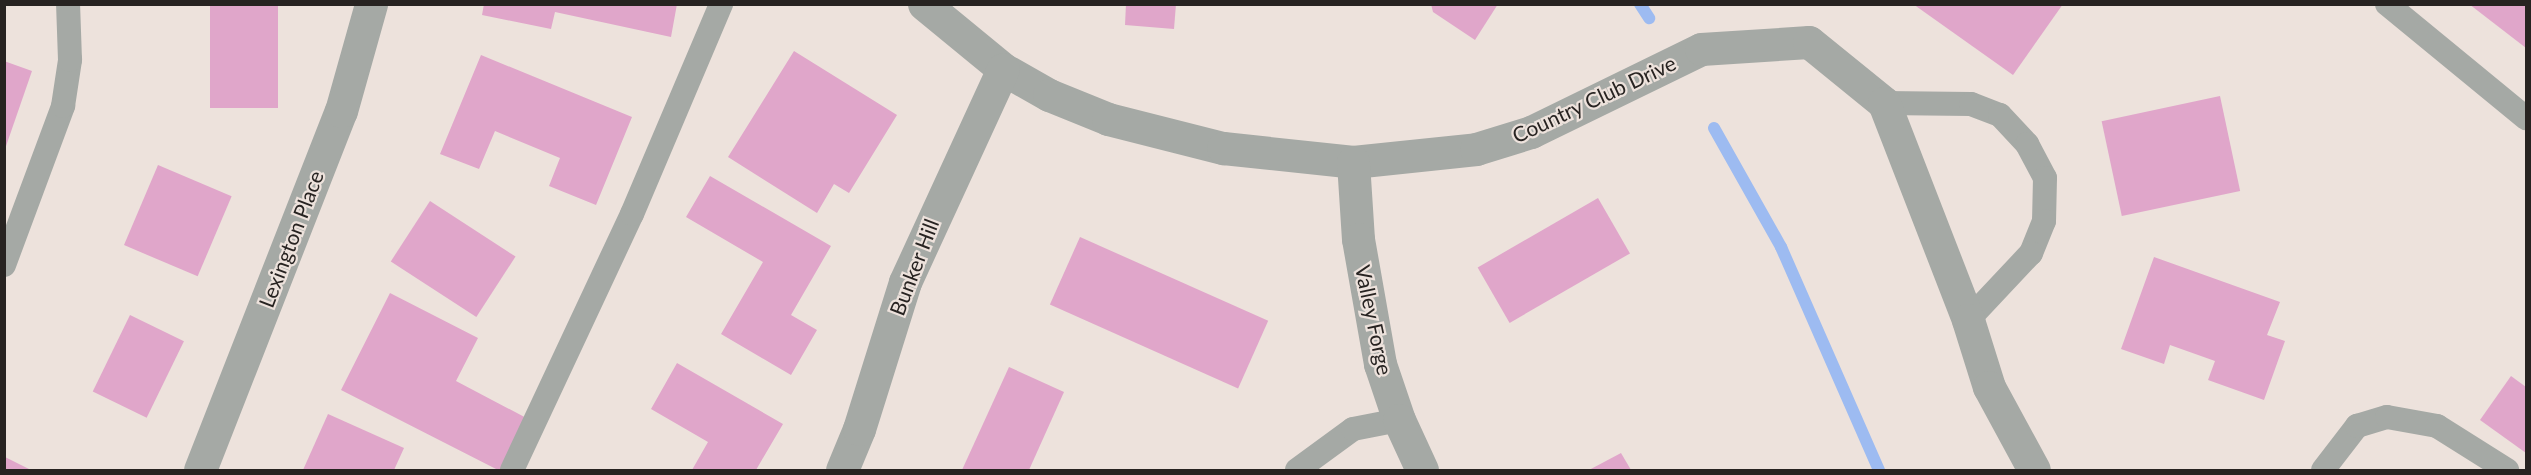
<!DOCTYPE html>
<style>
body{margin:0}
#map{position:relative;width:2531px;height:475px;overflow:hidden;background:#ede2dc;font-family:Lato,sans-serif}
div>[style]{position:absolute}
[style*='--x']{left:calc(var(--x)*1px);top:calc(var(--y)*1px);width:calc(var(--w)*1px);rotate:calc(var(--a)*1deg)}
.stream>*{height:12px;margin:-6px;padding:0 6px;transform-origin:6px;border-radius:6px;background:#9dbbf1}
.building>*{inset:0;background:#e0a6ca;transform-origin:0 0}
.lane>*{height:24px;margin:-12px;padding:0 12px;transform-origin:12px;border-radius:12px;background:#a5a9a5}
.street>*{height:33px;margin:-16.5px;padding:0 16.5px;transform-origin:16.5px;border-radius:16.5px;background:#a5a9a5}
span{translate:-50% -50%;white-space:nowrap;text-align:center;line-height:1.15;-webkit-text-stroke:4.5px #ede2dc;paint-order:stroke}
.street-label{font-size:21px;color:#272321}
.frame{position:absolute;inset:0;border:6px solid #272321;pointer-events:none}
</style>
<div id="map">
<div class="stream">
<i style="--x:1640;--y:4;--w:17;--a:57"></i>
<i style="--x:1714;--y:128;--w:137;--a:60.6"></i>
<i style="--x:1781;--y:247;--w:244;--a:66.3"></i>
</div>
<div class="building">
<i style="left:210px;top:4px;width:68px;height:104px"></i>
<i style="clip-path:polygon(484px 4px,677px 4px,671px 37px,555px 12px,551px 29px,482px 15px)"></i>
<i style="clip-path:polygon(1126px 4px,1176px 4px,1174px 29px,1125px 25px)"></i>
<i style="clip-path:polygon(1431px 4px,1498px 4px,1475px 40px,1433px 12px)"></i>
<i style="clip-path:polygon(1913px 4px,2063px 4px,2013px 75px)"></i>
<i style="clip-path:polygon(2469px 4px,2526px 4px,2526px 48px)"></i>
<i style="clip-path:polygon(794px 51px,897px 115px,849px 193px,834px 184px,817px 213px,728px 157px)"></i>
<i style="clip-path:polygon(481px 55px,632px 117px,596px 205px,549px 186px,560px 158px,495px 131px,479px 169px,440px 154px)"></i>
<i style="clip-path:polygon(4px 61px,32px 71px,5px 149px,4px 149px)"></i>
<i style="left:2220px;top:96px;width:97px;height:121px;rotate:78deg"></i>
<i style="left:158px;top:165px;width:80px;height:87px;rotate:23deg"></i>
<i style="clip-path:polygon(710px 176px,831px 246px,791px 315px,817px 330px,791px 375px,721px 334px,763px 262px,686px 217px)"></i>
<i style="left:1598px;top:198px;width:64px;height:139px;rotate:60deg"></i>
<i style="left:430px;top:201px;width:102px;height:72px;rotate:33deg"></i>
<i style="left:1080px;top:237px;width:206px;height:74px;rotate:24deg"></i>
<i style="clip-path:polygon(2154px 257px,2280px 302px,2267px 335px,2285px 341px,2264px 400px,2208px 380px,2215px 361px,2170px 345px,2164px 364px,2121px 349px)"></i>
<i style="clip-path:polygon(390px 293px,478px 338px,456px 381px,532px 421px,507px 470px,498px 470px,341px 390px)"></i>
<i style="left:130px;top:315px;width:60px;height:85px;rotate:26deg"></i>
<i style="clip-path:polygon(677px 363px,783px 424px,756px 470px,692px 470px,708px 442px,651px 409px)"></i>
<i style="clip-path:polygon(1009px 367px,1064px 392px,1029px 470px,962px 470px)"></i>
<i style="clip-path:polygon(2511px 376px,2526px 387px,2526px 453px,2480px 420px)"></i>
<i style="clip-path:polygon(328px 414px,404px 448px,394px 470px,303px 470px)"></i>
<i style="clip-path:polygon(1621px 453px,1631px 470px,1589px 470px)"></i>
<i style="clip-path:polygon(5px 457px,31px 470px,5px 470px)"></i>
</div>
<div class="lane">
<i style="--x:2387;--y:4;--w:180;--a:39.4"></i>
<i style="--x:1884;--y:103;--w:87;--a:0.7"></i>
<i style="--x:1971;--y:104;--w:31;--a:21"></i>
<i style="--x:2000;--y:115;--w:40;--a:47"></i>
<i style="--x:2027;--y:144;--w:38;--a:62"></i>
<i style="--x:2045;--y:178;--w:43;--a:91.3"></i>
<i style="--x:2044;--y:221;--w:35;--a:112"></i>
<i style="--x:2031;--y:253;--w:92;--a:133.2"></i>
<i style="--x:4;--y:265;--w:170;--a:-69.6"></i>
<i style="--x:63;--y:106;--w:47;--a:-81.3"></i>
<i style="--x:70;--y:60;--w:56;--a:-92"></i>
<i style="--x:512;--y:470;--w:283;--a:-64.9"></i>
<i style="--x:632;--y:214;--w:228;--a:-67"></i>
<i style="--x:1297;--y:470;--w:69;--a:-36.2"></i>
<i style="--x:1353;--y:429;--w:47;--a:-11.1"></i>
<i style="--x:2323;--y:470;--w:56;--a:-52.3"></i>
<i style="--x:2357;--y:426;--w:31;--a:-17"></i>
<i style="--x:2387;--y:417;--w:51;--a:10.2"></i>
<i style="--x:2437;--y:426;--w:83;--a:32.2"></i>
</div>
<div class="street">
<i style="--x:924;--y:4;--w:102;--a:39.4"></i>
<i style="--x:1003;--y:69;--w:53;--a:29.5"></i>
<i style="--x:1049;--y:95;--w:64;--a:22.1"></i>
<i style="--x:1108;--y:119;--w:119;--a:14.2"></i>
<i style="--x:1223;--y:148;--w:131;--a:6.1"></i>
<i style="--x:1353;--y:162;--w:124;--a:-6"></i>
<i style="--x:1476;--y:149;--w:58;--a:-17.2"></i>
<i style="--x:1531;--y:132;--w:189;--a:-26"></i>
<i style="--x:1701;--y:49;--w:108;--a:-3.7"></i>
<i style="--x:1809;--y:42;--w:97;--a:39.1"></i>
<i style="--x:1884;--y:103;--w:233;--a:68.8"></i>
<i style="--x:1968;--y:320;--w:70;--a:72.6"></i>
<i style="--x:1989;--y:387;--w:94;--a:61.5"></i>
<i style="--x:1353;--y:162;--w:77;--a:86.3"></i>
<i style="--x:1358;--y:239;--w:127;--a:80"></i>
<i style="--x:1380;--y:364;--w:59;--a:71.3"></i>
<i style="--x:1399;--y:420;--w:55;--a:65.3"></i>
<i style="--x:200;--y:470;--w:386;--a:-68.6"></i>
<i style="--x:341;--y:111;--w:111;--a:-74.3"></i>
<i style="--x:842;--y:470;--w:44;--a:-67.5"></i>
<i style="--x:859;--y:429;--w:154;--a:-72.6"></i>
<i style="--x:905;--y:282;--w:234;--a:-65.3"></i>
</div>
<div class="street-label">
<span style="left:1594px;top:99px;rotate:-25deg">Country Club Drive</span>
<span style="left:291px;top:239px;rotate:-69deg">Lexington Place</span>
<span style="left:914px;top:267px;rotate:-69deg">Bunker Hill</span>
<span style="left:1374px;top:320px;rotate:78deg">Valley Forge</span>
</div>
<div class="frame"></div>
</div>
